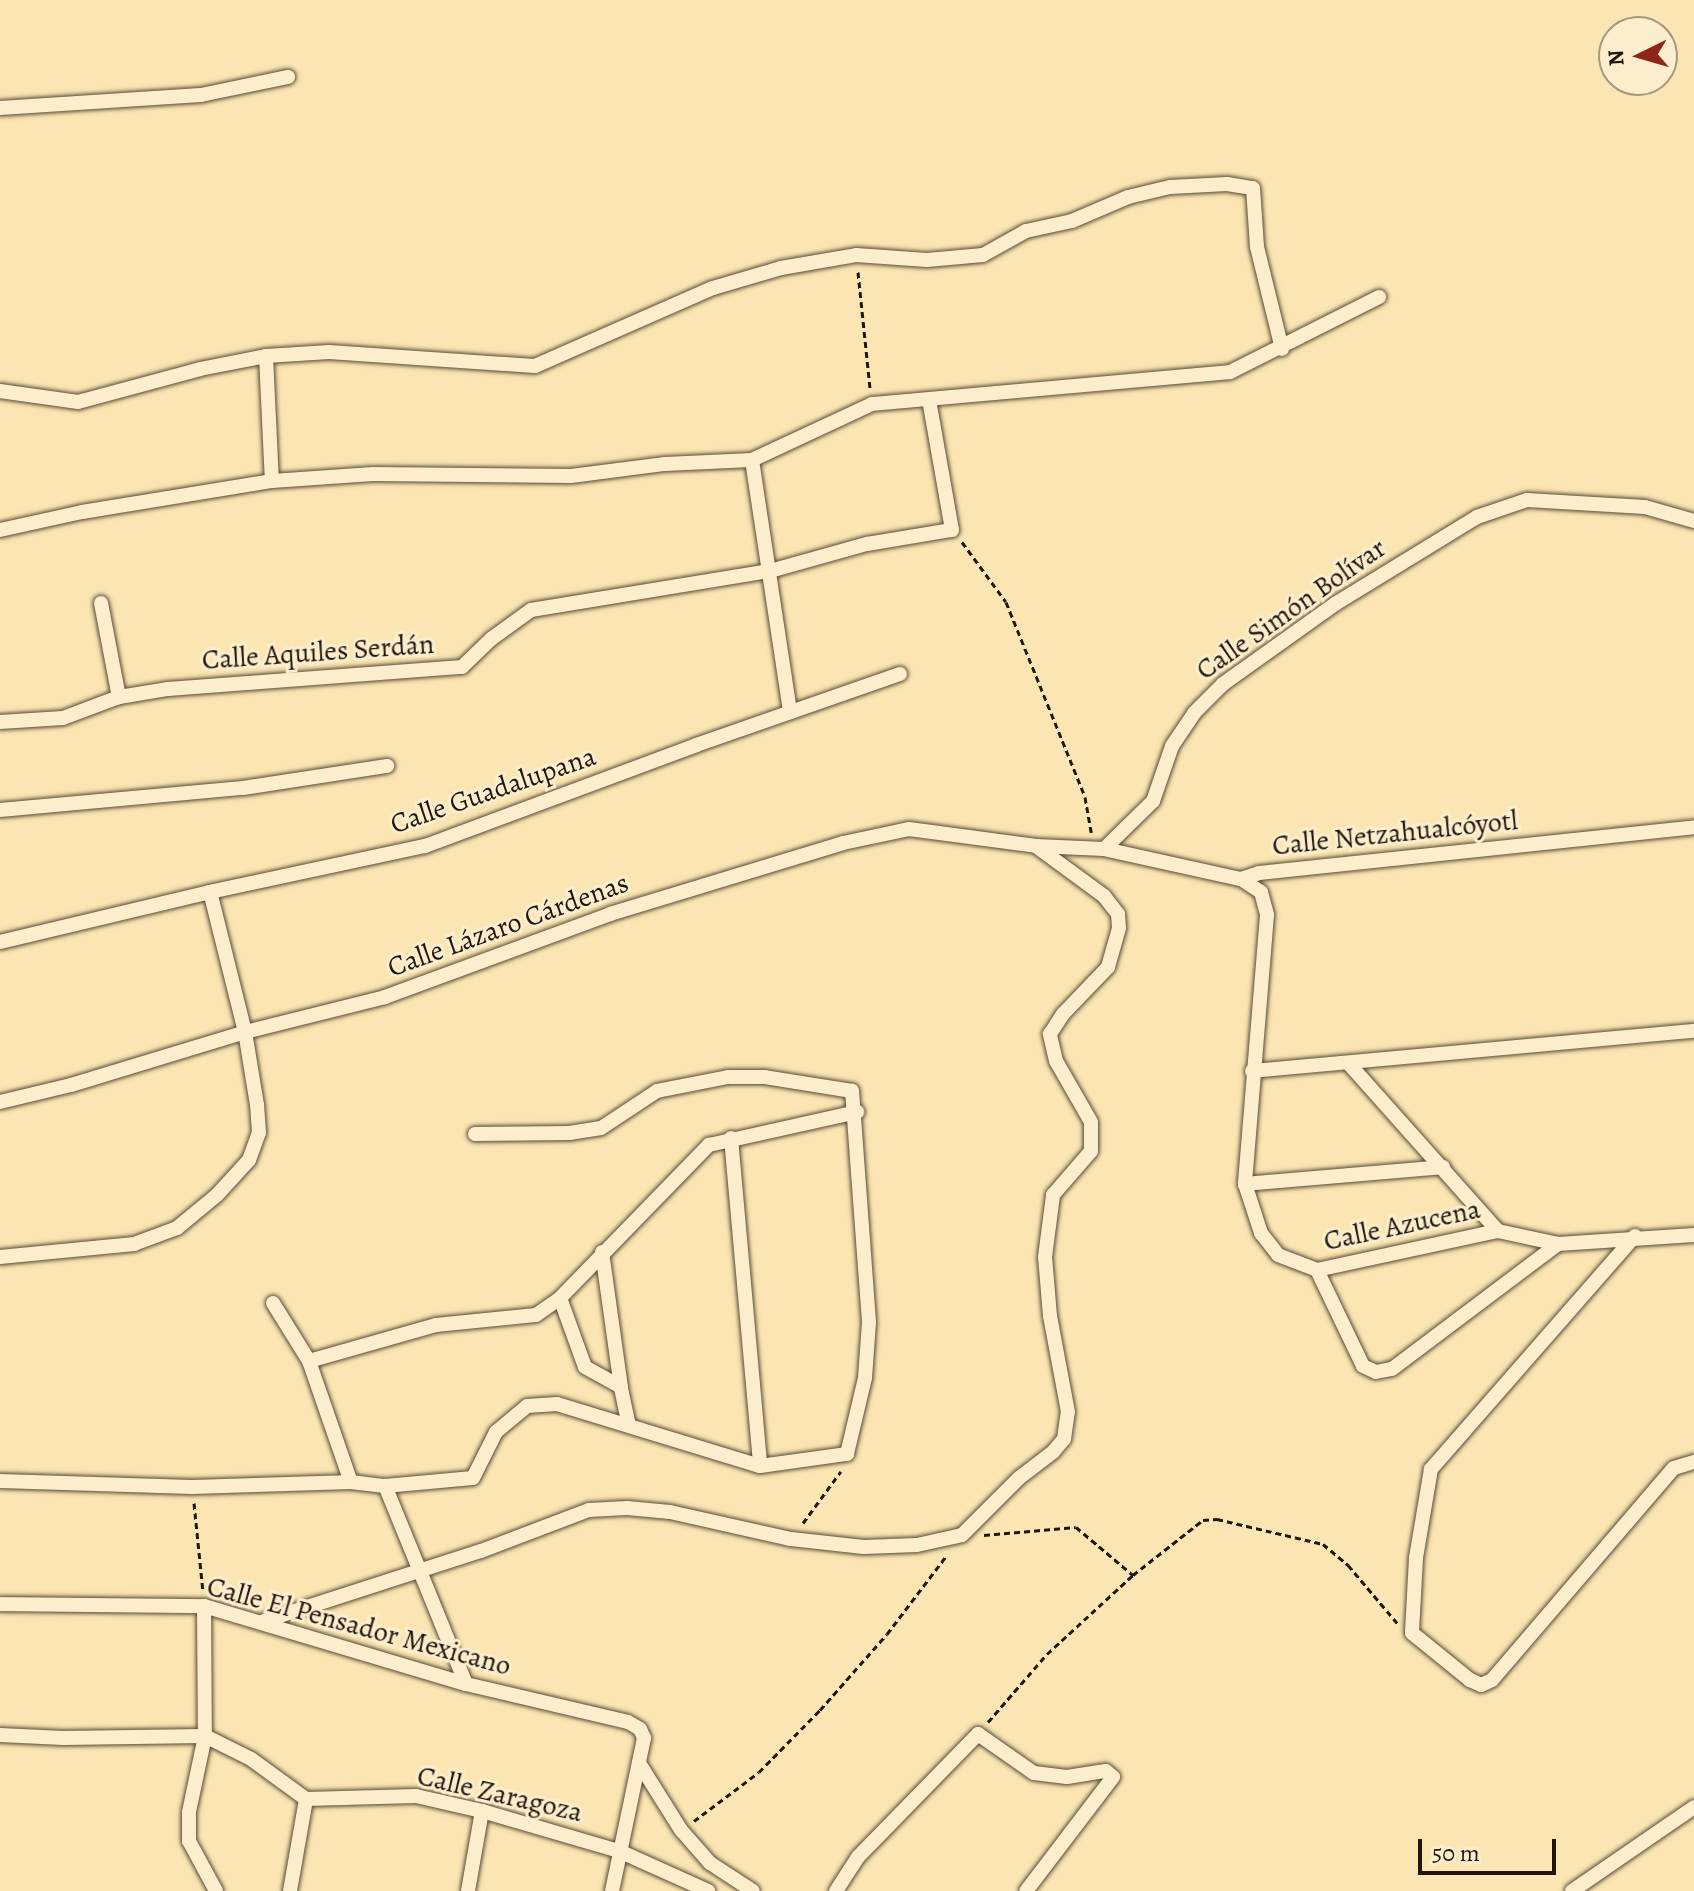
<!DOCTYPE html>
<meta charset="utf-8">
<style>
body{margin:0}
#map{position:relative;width:1694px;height:1891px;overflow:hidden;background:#fbe5b2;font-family:Alegreya,serif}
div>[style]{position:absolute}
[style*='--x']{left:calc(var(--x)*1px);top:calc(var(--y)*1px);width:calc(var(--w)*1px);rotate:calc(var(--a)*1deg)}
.path>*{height:3px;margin-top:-1.5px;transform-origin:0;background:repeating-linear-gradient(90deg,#21160e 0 6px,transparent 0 10px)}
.roads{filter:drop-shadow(0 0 2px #584a37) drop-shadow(0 0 2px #584a37)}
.minor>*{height:14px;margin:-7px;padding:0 7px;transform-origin:7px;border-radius:7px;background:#fceecd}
span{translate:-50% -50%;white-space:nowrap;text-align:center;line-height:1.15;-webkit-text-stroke:6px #fceecd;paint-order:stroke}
.street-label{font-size:28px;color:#21160e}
.north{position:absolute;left:1598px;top:16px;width:80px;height:80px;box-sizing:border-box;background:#fceecd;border:2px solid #a49881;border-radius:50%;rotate:265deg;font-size:22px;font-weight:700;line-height:32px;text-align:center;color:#21160e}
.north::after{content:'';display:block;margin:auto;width:28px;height:36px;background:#8f2418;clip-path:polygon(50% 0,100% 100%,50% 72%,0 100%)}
.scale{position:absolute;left:1418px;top:1839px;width:138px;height:36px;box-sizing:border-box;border:4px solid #21160e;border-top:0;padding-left:10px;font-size:24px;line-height:28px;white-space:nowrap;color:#21160e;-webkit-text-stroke:6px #fceecd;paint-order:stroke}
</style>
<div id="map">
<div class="path">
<i style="--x:858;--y:272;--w:117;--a:84.1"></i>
<i style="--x:962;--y:542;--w:74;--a:53.7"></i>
<i style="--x:1006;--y:602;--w:210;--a:67.9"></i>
<i style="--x:1085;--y:797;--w:36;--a:80"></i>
<i style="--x:194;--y:1503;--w:88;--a:84.2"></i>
<i style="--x:803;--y:1523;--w:64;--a:-53.8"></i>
<i style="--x:984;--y:1535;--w:92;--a:-5"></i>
<i style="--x:1076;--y:1527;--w:75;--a:40.1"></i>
<i style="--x:988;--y:1722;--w:90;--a:-49.1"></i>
<i style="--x:1047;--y:1654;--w:117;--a:-42.6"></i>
<i style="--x:1133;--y:1575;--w:89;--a:-38.2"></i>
<i style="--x:1203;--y:1520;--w:14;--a:-4"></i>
<i style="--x:1217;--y:1519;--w:109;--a:13.3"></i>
<i style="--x:1323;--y:1544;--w:33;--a:40"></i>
<i style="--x:1348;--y:1565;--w:77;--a:49.7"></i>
<i style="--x:694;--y:1821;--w:81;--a:-37"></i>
<i style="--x:759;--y:1772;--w:87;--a:-45.5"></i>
<i style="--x:820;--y:1710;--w:101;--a:-48.6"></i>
<i style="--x:887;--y:1634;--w:99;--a:-52.8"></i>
</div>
<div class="roads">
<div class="minor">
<i style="--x:0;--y:108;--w:201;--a:-3.7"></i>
<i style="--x:201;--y:95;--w:89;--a:-11.7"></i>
<i style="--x:266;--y:356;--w:125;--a:87.3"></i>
<i style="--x:0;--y:391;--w:79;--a:8"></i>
<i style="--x:78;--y:402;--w:126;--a:-15.1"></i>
<i style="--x:200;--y:369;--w:67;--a:-11.1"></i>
<i style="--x:266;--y:356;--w:63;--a:-3.6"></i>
<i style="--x:329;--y:352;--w:206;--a:3.9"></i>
<i style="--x:535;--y:366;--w:194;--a:-23.7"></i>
<i style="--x:713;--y:288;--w:71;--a:-16.4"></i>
<i style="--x:781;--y:268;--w:76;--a:-9.8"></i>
<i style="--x:856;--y:255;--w:71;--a:4"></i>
<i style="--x:927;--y:260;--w:56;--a:-5.1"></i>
<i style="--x:983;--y:255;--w:49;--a:-29.2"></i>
<i style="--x:1026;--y:231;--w:47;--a:-12.3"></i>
<i style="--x:1072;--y:221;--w:61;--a:-23.2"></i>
<i style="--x:1128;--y:197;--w:43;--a:-13.4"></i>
<i style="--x:1170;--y:187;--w:57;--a:-3"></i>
<i style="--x:1227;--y:184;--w:26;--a:9"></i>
<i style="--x:1253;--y:188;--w:59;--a:86.1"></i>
<i style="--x:1257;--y:247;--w:105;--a:76.2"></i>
<i style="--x:752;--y:460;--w:255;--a:81.4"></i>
<i style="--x:0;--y:530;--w:84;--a:-12.4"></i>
<i style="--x:82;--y:512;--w:193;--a:-9.3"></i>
<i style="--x:272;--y:481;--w:101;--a:-4"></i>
<i style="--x:373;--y:474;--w:198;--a:0.6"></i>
<i style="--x:571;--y:476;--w:95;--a:-7.3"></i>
<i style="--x:665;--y:464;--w:87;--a:-2.6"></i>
<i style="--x:752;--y:460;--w:132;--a:-25"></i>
<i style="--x:872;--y:404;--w:359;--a:-5.1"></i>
<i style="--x:1230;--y:372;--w:167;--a:-26.7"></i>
<i style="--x:101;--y:603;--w:96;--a:79.2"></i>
<i style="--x:0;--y:722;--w:63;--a:-3.6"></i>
<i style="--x:63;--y:718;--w:60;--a:-20.6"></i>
<i style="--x:119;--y:697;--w:50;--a:-9.3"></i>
<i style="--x:168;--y:689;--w:295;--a:-4.3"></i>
<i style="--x:462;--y:667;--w:40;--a:-44"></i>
<i style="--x:491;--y:639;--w:49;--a:-35.9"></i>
<i style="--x:531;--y:610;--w:242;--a:-9.3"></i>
<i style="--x:770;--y:571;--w:101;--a:-15.6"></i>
<i style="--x:867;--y:544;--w:86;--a:-9.4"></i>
<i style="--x:952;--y:530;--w:132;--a:-100"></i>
<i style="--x:0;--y:810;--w:244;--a:-5.2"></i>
<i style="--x:243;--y:788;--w:146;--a:-8.7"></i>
<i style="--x:1104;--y:849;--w:69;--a:-44.4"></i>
<i style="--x:1153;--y:801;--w:58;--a:-70.9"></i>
<i style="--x:1172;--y:746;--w:40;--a:-56"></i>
<i style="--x:1194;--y:713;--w:41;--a:-45"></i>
<i style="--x:1223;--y:684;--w:138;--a:-35.5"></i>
<i style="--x:1335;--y:604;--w:167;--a:-31.5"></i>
<i style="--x:1477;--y:517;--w:53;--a:-18.8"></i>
<i style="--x:1527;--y:500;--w:118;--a:3.4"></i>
<i style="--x:1645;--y:507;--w:51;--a:15.9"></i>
<i style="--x:1241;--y:879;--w:24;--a:33"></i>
<i style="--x:1261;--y:892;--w:24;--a:75"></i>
<i style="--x:1267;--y:915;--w:270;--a:94.7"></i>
<i style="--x:1245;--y:1184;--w:52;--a:71.9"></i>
<i style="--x:1261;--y:1233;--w:28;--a:52"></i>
<i style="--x:1278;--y:1255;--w:42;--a:21"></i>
<i style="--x:1317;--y:1270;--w:185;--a:-12.2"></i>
<i style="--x:1498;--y:1231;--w:61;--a:12.2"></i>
<i style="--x:1558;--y:1244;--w:136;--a:-3.8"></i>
<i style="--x:0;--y:942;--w:216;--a:-13.4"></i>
<i style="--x:210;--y:892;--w:220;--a:-12.1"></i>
<i style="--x:425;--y:846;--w:289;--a:-20.4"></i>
<i style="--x:696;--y:745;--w:216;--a:-19.2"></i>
<i style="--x:1350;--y:1065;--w:222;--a:48.3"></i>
<i style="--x:1252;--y:1071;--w:444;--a:-5.2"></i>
<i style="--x:0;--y:1102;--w:73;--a:-13.5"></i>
<i style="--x:71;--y:1085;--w:182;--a:-16.9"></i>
<i style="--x:245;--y:1032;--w:144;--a:-14"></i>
<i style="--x:385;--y:997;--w:240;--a:-20.2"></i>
<i style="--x:610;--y:914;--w:244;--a:-16.9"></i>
<i style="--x:843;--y:843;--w:67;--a:-12"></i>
<i style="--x:909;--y:829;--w:128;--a:7.6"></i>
<i style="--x:1036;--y:846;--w:68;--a:2.5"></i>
<i style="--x:1104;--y:849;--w:140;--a:12.4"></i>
<i style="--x:1241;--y:879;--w:19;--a:-18"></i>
<i style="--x:1259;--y:873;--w:437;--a:-6"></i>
<i style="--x:731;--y:1138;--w:329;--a:84.9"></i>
<i style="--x:1245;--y:1184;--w:199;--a:-4.9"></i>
<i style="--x:1635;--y:1236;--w:310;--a:131.2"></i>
<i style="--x:1431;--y:1469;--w:90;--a:99.6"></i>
<i style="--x:1416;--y:1558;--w:75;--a:93.1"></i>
<i style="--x:1412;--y:1633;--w:75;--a:39"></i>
<i style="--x:1470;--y:1680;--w:12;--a:24"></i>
<i style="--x:1481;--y:1685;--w:12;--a:-24"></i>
<i style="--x:1492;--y:1680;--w:279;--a:-49.4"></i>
<i style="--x:1674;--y:1468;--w:21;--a:-17"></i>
<i style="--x:602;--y:1252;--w:136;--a:82"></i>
<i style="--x:0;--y:1257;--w:135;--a:-5.5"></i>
<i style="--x:134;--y:1244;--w:46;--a:-20.4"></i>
<i style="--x:177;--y:1228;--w:52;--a:-39.5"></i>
<i style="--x:217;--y:1195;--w:47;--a:-47.6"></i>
<i style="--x:249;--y:1160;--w:29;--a:-70"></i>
<i style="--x:259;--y:1133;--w:28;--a:-94"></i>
<i style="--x:257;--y:1105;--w:74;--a:-99.3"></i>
<i style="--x:245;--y:1032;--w:144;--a:-104"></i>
<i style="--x:1317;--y:1270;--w:106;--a:64.4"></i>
<i style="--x:1363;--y:1366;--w:14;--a:25"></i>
<i style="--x:1376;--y:1372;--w:16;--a:-11"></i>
<i style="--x:1392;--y:1369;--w:208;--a:-37"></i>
<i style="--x:273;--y:1303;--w:68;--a:58.2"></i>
<i style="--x:309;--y:1361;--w:128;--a:70.9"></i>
<i style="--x:309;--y:1361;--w:132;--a:-15.8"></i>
<i style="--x:436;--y:1325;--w:100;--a:-5.7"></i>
<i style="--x:536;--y:1315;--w:29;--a:-35"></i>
<i style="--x:629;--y:1426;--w:40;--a:-102"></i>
<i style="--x:621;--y:1387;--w:41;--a:-150.9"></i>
<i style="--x:585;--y:1367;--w:73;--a:-109.9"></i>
<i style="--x:560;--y:1298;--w:214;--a:-45.8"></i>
<i style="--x:709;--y:1145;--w:152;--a:-12.6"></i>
<i style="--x:0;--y:1481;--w:192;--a:1.8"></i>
<i style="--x:192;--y:1487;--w:159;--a:-1.8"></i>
<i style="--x:351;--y:1482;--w:34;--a:7"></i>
<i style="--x:0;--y:1604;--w:204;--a:0.6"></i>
<i style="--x:204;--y:1606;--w:273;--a:16.6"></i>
<i style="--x:466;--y:1684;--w:166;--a:13.2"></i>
<i style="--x:628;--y:1722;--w:14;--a:30"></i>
<i style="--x:640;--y:1729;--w:10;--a:66"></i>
<i style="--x:644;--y:1738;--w:156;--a:101.8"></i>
<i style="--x:204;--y:1606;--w:130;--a:89.6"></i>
<i style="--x:205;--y:1736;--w:78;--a:101.9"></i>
<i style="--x:189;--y:1812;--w:29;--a:90"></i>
<i style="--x:189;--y:1841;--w:57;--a:61.6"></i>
<i style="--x:264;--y:1621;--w:228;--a:-17.9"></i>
<i style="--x:481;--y:1551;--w:116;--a:-20.8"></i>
<i style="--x:589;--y:1510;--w:38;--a:-3"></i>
<i style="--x:627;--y:1508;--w:43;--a:5.3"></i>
<i style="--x:670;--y:1512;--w:124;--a:12.6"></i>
<i style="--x:791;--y:1539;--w:73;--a:6.3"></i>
<i style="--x:864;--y:1547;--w:53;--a:-2.2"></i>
<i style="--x:917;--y:1545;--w:46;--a:-12.5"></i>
<i style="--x:962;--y:1535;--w:81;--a:-45"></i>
<i style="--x:1019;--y:1478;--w:43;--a:-37.4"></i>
<i style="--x:1053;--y:1452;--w:17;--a:-50"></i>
<i style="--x:1064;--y:1439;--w:27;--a:-82"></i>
<i style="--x:1068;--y:1412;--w:98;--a:-100.6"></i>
<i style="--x:1050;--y:1316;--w:59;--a:-94.8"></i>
<i style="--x:1045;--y:1257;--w:63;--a:-82.6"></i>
<i style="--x:1053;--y:1195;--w:58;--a:-49.2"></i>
<i style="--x:1091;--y:1151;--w:29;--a:-90"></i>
<i style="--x:1091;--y:1122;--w:70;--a:-119.8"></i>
<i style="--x:1056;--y:1061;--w:28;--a:-103"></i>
<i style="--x:1050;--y:1034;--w:24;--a:-57"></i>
<i style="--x:1063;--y:1014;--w:65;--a:-46.2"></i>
<i style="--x:1108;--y:967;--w:41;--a:-74.2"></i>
<i style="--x:1119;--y:928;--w:14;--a:-94"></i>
<i style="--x:1118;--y:914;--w:23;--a:-128"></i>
<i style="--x:1104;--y:896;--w:84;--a:-143.7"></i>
<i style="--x:466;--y:1684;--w:214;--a:-112.2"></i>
<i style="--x:385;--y:1486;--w:88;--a:-5.2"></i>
<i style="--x:473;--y:1478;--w:51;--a:-63.4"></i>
<i style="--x:496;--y:1432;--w:40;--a:-40"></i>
<i style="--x:527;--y:1406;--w:30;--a:-4"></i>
<i style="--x:557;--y:1404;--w:212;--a:17"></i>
<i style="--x:760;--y:1466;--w:88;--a:-7.9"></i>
<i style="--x:847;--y:1454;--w:78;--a:-76.7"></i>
<i style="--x:865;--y:1378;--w:56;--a:-85.9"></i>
<i style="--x:869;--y:1322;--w:232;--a:-94.2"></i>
<i style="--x:852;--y:1091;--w:88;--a:-170.9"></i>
<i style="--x:765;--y:1077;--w:37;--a:180"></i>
<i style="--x:728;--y:1077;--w:72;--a:168.8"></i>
<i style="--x:657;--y:1091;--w:67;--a:146.5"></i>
<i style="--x:601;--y:1128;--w:32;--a:171"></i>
<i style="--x:569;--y:1133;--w:94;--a:179.4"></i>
<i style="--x:0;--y:1735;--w:63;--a:2.7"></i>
<i style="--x:63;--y:1738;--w:142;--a:-0.8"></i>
<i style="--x:205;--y:1736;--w:51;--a:26.6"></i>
<i style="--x:251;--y:1759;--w:68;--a:36"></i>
<i style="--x:306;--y:1799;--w:110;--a:-1.6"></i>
<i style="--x:416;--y:1796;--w:68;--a:12.8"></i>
<i style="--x:482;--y:1811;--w:143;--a:16.3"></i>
<i style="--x:619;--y:1851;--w:98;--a:24.2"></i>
<i style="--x:639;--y:1763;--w:79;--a:57.9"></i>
<i style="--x:681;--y:1830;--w:44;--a:48.7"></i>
<i style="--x:710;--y:1863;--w:51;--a:33.1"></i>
<i style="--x:290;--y:1891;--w:93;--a:-80.1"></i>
<i style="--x:468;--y:1891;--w:81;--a:-80.1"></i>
<i style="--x:836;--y:1891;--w:40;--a:-57.1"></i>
<i style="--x:858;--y:1857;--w:172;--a:-45.7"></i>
<i style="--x:978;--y:1734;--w:68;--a:34.9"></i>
<i style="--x:1034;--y:1773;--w:33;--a:7"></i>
<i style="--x:1067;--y:1777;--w:39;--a:-9"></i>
<i style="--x:1106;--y:1771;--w:9;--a:41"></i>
<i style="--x:1113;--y:1777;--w:143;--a:127.3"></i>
<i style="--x:1572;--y:1891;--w:148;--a:-34.5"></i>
</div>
</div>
<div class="street-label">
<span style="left:1291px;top:609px;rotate:-35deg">Calle Simón Bolívar</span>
<span style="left:318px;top:652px;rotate:-4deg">Calle Aquiles Serdán</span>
<span style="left:493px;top:790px;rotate:-19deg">Calle Guadalupana</span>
<span style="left:1395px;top:833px;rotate:-6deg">Calle Netzahualcóyotl</span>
<span style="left:508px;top:925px;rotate:-20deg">Calle Lázaro Cárdenas</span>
<span style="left:1402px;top:1225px;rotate:-12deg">Calle Azucena</span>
<span style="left:359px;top:1626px;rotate:15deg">Calle El Pensador Mexicano</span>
<span style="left:500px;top:1794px;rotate:13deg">Calle Zaragoza</span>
</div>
<div class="north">N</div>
<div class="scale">50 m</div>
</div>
